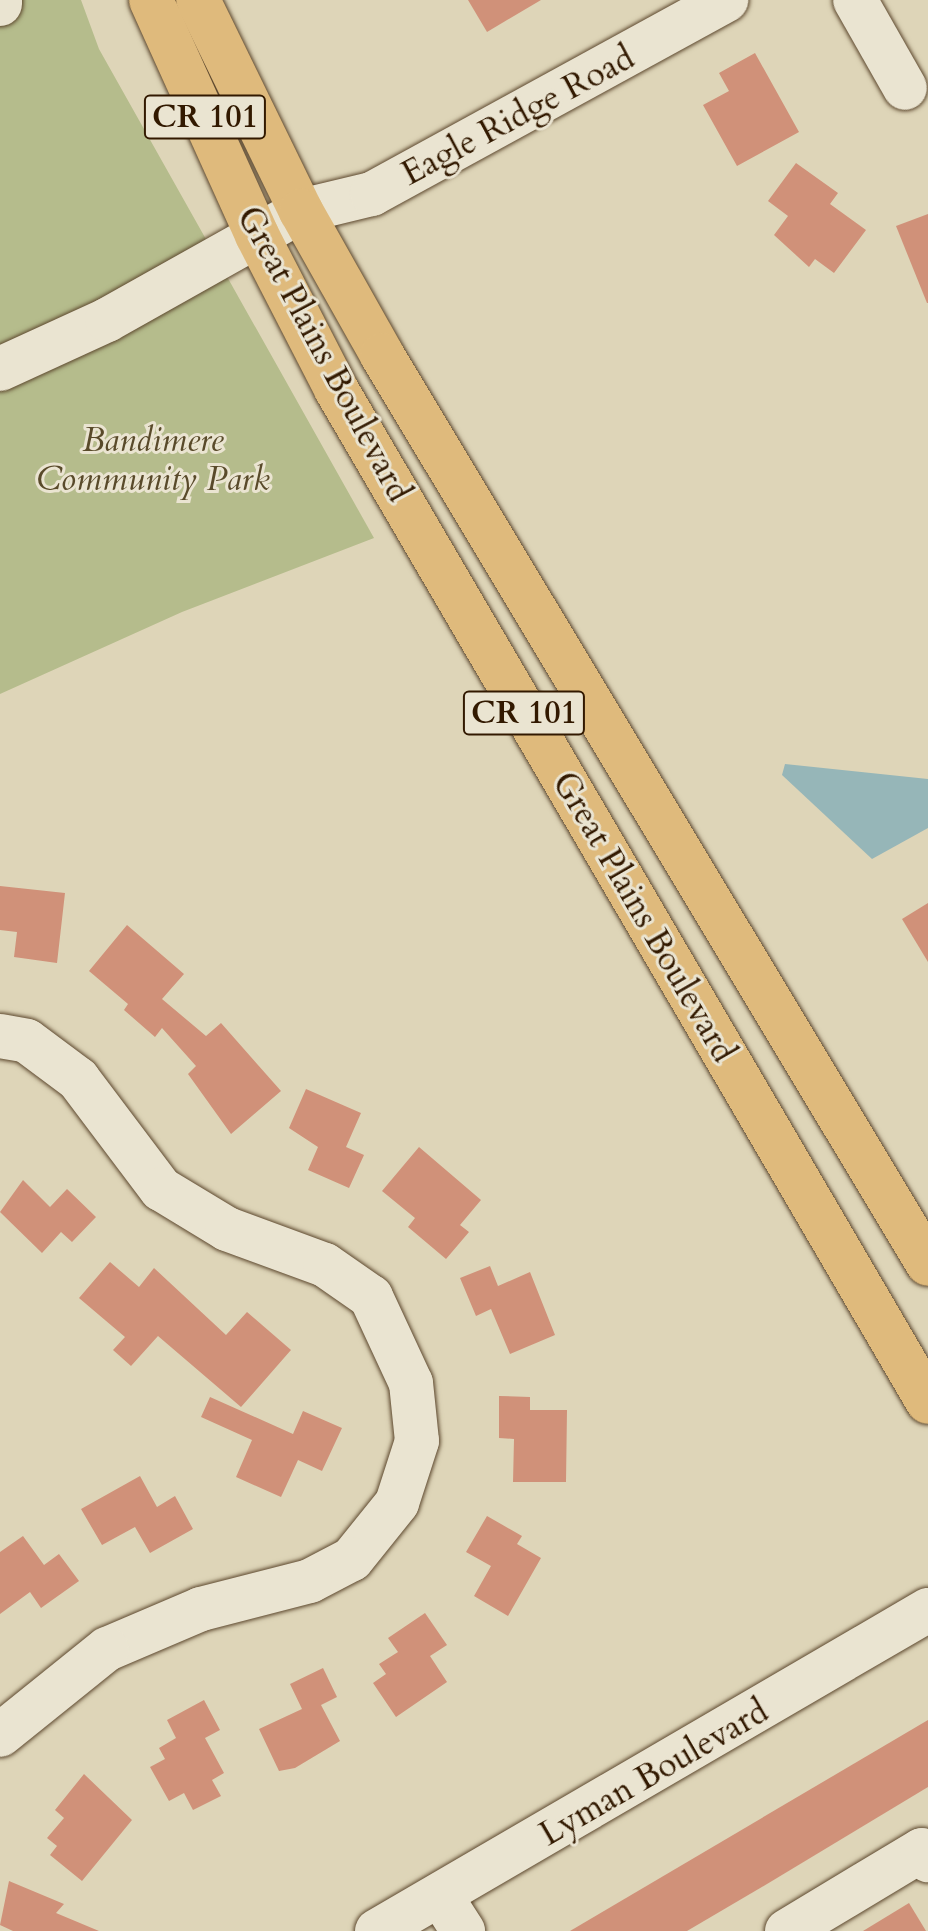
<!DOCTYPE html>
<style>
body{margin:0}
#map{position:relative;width:928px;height:1931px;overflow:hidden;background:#ded5b8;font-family:Cardo,serif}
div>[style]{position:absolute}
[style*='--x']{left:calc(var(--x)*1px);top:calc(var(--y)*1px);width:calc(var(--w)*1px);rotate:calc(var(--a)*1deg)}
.green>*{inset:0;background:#b5bc8c}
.water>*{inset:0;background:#96b6b8}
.building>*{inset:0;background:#d09179}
.roads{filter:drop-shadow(0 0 2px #5d482e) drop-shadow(0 0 2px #5d482e)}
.minor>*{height:44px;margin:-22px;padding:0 22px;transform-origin:22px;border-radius:22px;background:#eae4d1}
.major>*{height:44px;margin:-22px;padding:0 22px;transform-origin:22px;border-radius:22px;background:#dfba7c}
span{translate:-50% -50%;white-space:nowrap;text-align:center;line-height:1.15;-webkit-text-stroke:6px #eae4d1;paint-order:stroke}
.shield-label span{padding:2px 6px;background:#eae4d1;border:2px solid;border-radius:6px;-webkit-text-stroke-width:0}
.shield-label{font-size:32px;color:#321900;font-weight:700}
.street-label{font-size:34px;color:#321900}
.park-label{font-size:34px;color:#594a2a;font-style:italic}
</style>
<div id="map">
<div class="green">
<i style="clip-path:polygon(0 0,81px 0,99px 49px,374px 538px,182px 612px,0 694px)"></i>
</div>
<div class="water">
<i style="clip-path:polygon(785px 764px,928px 779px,928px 828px,872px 859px,782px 775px)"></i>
</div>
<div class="building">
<i style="clip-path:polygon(468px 0,541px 0,487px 32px)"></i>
<i style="clip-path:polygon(755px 53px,799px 132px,737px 166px,703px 105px,729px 91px,719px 73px)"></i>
<i style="clip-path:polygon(796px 163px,838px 193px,830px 204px,866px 230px,834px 273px,815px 259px,809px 267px,774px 235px,788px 216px,768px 201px)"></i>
<i style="clip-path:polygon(928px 214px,928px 303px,927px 303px,896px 226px)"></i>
<i style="clip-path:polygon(0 886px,65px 893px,57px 963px,14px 957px,17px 932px,0 930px)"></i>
<i style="clip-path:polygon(928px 903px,928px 962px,902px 919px)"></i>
<i style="clip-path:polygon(127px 925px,184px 974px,162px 999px,206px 1036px,221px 1023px,281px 1091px,231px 1134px,188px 1074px,196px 1066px,162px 1028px,155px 1037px,124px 1010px,128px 1004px,89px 971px)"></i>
<i style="clip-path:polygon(306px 1089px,361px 1113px,346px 1147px,364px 1155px,349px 1188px,308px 1170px,318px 1147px,289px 1128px)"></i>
<i style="clip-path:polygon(419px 1147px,481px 1200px,460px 1225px,469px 1232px,446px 1259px,408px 1227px,415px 1218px,382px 1191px)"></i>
<i style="clip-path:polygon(23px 1180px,50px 1207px,67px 1189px,96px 1217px,72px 1242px,61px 1232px,42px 1253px,0 1212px)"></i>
<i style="clip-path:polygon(110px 1262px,139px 1287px,154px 1268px,226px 1335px,247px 1312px,291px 1350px,241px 1407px,158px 1336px,131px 1366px,113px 1350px,125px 1337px,79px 1298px)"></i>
<i style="clip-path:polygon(490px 1266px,498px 1286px,530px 1272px,555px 1335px,510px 1354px,491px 1309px,476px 1316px,460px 1278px)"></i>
<i style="clip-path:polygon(499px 1396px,530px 1397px,530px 1410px,567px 1410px,566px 1482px,513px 1482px,514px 1439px,499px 1438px)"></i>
<i style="clip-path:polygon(210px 1397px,293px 1434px,303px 1411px,342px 1428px,322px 1471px,298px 1460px,281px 1497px,236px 1477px,252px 1440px,201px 1417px)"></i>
<i style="clip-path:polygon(140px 1476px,157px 1507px,175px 1496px,193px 1529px,150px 1553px,135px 1527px,102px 1545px,81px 1509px)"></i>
<i style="clip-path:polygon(487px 1516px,522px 1536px,517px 1544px,541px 1558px,508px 1616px,474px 1596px,491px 1566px,466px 1552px)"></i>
<i style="clip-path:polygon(23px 1536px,44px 1565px,59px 1554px,79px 1581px,41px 1608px,30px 1592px,0 1614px,0 1552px)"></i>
<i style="clip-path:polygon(425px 1613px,447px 1645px,430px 1656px,447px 1682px,396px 1717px,373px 1683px,386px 1674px,379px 1664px,398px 1652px,388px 1638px)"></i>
<i style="clip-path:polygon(323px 1668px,337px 1697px,321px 1705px,340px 1741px,295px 1768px,279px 1771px,259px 1729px,302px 1709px,290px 1684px)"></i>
<i style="clip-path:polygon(204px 1700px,220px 1730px,205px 1738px,224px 1773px,212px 1780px,221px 1796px,193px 1810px,184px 1793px,169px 1801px,150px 1767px,165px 1759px,159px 1748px,176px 1738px,167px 1720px)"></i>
<i style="clip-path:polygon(928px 1720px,928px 1787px,772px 1881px,687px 1931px,570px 1931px)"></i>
<i style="clip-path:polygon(84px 1774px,132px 1820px,82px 1881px,50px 1855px,57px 1846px,47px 1838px,64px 1818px,55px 1810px)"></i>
<i style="clip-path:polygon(9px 1881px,64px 1904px,56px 1913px,99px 1931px,13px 1931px,0 1925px)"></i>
<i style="clip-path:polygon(909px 1903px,926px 1931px,863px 1931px)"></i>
</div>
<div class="roads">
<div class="minor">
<i style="--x:855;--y:0;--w:101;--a:60.4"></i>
<i style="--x:0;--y:4;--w:4;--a:-90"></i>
<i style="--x:0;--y:369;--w:118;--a:-24.6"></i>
<i style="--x:107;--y:320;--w:223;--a:-29.3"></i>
<i style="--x:301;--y:211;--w:73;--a:-13.5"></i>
<i style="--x:372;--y:194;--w:404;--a:-28.7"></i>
<i style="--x:0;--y:1036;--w:27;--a:10"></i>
<i style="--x:27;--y:1041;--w:64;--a:36.7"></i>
<i style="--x:78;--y:1079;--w:138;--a:53"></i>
<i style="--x:161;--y:1189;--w:77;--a:31.2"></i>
<i style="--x:227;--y:1229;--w:104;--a:20.2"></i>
<i style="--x:325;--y:1265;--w:56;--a:34.8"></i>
<i style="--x:371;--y:1297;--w:95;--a:65.1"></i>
<i style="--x:411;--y:1383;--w:58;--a:84.1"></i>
<i style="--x:417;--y:1441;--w:65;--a:107.9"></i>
<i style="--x:397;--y:1503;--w:72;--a:128.8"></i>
<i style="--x:352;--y:1559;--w:47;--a:152.4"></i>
<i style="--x:310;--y:1581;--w:113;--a:165.6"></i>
<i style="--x:201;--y:1609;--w:102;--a:156.9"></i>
<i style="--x:107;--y:1649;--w:137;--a:141.2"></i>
<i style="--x:440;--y:1895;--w:43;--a:57.4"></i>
<i style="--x:377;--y:1931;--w:638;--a:-30.22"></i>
<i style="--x:787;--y:1931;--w:157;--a:-31"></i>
<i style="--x:922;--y:1850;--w:12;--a:59"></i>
</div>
<div class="major">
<i style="--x:151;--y:0;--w:258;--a:65.7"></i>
<i style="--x:257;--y:235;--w:173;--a:62.8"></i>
<i style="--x:336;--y:389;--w:1173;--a:59.7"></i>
<i style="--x:198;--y:0;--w:235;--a:64"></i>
<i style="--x:301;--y:211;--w:165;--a:60.6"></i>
<i style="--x:382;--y:355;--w:1060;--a:59.01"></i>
</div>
</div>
<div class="shield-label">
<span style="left:205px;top:117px">CR 101</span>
<span style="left:524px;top:713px">CR 101</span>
</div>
<div class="street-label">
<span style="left:518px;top:116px;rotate:-28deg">Eagle Ridge Road</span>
<span style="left:324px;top:354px;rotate:62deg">Great Plains Boulevard</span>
<span style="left:644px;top:917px;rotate:60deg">Great Plains Boulevard</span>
<span style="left:654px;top:1773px;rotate:-30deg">Lyman Boulevard</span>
</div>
<div class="park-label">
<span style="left:153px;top:460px">Bandimere<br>Community Park</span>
</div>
</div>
